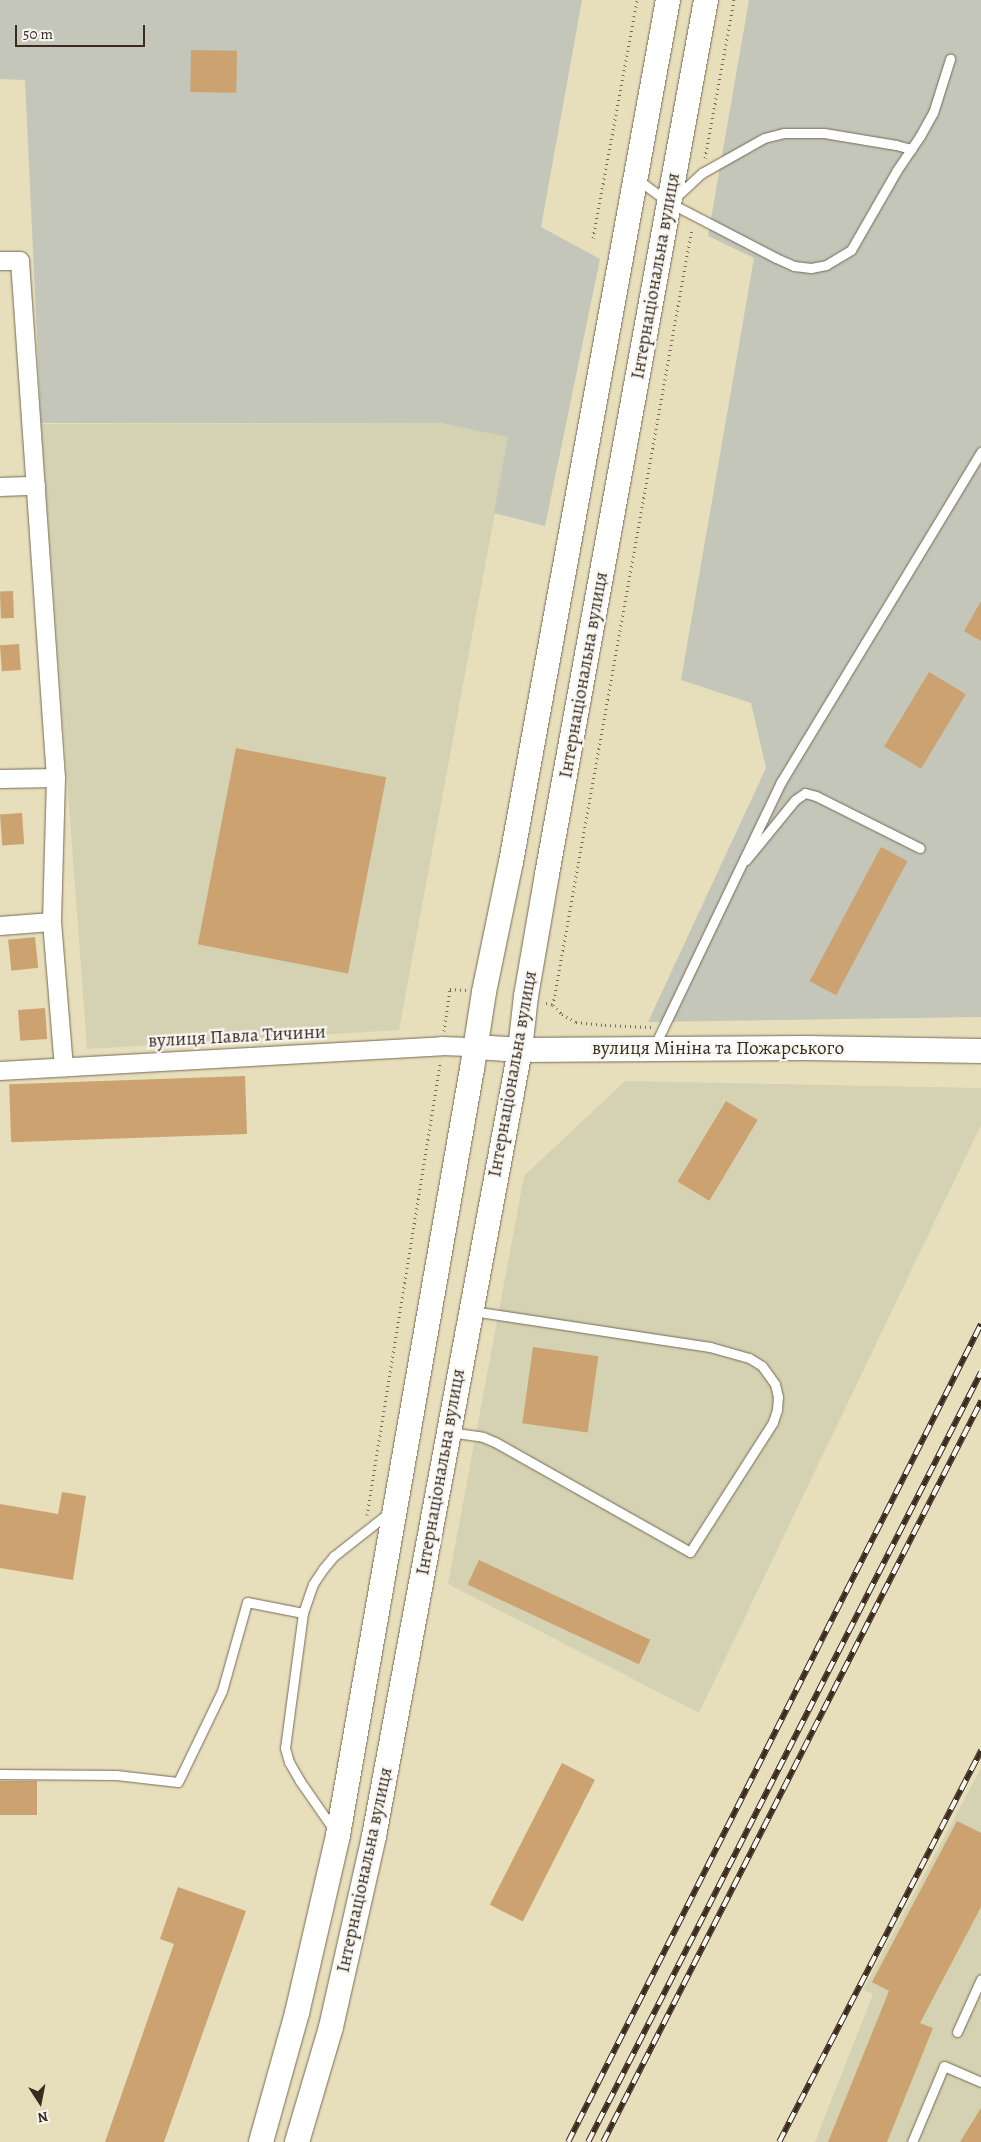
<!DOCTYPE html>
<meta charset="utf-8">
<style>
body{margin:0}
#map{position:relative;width:981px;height:2142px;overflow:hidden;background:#e7dfbb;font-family:Alegreya,serif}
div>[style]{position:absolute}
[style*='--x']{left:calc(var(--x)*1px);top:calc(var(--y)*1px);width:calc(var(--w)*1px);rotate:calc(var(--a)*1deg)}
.built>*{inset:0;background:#d4d2b2}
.industrial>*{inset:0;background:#c3c6b9}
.building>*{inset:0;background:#cba270;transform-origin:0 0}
.path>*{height:3px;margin-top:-1.5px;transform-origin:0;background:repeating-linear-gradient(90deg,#776955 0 1px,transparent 0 5px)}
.roads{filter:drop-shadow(0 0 1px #776955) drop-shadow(0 0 1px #776955)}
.lane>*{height:9px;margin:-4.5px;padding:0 4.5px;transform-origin:4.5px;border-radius:4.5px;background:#fff}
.street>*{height:18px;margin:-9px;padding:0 9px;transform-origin:9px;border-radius:9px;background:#fff}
.secondary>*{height:24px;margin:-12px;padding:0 12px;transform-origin:12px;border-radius:12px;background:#fff}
.rail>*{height:5.5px;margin-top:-2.75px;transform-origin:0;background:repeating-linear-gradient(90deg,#f6f6f2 0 11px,#3b2a1e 0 22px);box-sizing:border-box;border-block:1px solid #3b2a1e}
span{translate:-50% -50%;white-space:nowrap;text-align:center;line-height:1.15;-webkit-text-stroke:4.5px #f6f6f2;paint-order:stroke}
.street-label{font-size:19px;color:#3b2a1e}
.north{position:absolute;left:15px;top:2077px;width:50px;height:50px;-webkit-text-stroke:4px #f6f6f2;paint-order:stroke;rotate:169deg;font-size:14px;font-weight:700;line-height:20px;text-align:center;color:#3b2a1e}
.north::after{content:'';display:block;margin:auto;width:18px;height:22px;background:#3b2a1e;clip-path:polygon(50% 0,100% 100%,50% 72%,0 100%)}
.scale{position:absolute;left:15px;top:25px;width:130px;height:22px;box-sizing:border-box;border:2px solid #3b2a1e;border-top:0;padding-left:6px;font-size:15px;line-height:18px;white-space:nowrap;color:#3b2a1e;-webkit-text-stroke:4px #f6f6f2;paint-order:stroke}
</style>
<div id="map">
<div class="built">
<i style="clip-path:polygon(440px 423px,509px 437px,399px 1030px,87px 1049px,41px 424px)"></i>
<i style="clip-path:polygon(625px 1081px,981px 1088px,981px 1125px,699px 1713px,448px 1584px,524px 1176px)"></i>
<i style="clip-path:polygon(981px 1768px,981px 2142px,815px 2142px,873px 1994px,863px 1990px)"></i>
</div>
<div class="industrial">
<i style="clip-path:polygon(0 0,582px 0,541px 227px,600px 259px,545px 526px,494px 513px,508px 437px,441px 423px,41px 423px,25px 80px,0 79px)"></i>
<i style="clip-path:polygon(749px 0,981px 0,981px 1017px,648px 1022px,766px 768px,751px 703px,681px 680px,754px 258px,708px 236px)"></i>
</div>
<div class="building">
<i style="left:191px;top:50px;width:46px;height:42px;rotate:1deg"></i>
<i style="left:13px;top:591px;width:27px;height:13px;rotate:88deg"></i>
<i style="clip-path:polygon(981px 601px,981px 641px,964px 631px)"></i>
<i style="left:19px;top:644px;width:26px;height:19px;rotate:86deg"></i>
<i style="left:929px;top:672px;width:43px;height:87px;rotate:31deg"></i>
<i style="left:236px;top:748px;width:153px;height:200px;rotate:11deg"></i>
<i style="left:22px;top:813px;width:31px;height:22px;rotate:86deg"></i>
<i style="left:881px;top:847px;width:30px;height:152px;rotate:28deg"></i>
<i style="left:35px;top:937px;width:31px;height:27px;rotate:84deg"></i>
<i style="left:45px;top:1008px;width:31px;height:27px;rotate:86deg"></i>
<i style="left:245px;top:1076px;width:58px;height:236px;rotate:88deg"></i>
<i style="left:726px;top:1101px;width:37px;height:94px;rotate:31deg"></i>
<i style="left:533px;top:1347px;width:66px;height:77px;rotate:8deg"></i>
<i style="clip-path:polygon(62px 1492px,86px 1496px,73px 1580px,0 1568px,0 1504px,58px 1514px)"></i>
<i style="left:479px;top:1560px;width:189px;height:27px;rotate:25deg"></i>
<i style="left:562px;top:1763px;width:37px;height:159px;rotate:27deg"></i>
<i style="left:0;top:1781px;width:37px;height:34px"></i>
<i style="clip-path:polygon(957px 1821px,981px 1833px,981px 1907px,920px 2023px,933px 2028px,887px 2142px,828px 2142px,889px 1991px,872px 1982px)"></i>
<i style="clip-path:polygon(178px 1887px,246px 1911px,164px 2142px,105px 2142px,174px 1944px,160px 1939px)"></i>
<i style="clip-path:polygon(981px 2108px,981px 2142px,960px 2142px)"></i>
</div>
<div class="path">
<i style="--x:705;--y:158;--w:161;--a:-79.6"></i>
<i style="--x:593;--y:238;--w:242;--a:-79.5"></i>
<i style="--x:546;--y:1003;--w:7;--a:16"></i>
<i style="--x:553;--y:1005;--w:13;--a:45"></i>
<i style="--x:562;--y:1014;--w:16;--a:30"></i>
<i style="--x:576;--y:1022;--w:29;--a:6"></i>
<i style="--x:605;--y:1025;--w:46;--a:2.5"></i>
<i style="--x:553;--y:1005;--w:789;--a:-79.86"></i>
<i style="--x:444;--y:1031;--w:42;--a:-81.9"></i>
<i style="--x:450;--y:989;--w:16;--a:4"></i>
<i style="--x:367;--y:1515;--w:459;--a:-80.8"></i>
</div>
<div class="roads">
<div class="lane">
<i style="--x:638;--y:180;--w:39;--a:36"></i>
<i style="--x:670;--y:203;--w:119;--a:27.4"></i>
<i style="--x:776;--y:258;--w:20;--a:24"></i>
<i style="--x:794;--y:266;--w:17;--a:7"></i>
<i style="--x:811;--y:268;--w:15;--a:-11"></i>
<i style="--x:826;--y:265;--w:29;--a:-31"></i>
<i style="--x:851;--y:250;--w:92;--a:-60.1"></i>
<i style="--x:897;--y:170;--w:41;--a:-55.9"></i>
<i style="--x:920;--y:136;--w:26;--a:-61"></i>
<i style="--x:933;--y:113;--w:57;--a:-72.5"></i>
<i style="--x:675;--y:198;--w:37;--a:-43"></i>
<i style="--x:702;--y:173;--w:71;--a:-29.4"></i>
<i style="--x:764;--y:138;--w:21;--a:-14"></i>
<i style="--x:784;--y:133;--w:40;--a:0"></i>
<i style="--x:824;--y:133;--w:73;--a:9.5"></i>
<i style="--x:896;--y:145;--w:16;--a:15"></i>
<i style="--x:746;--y:860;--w:77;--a:-50.8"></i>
<i style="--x:795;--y:800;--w:12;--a:-35"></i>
<i style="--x:805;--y:793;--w:11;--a:15"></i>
<i style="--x:816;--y:796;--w:116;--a:26.6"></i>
<i style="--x:654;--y:1047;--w:294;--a:-64.4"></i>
<i style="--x:781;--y:782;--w:386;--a:-58.8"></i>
<i style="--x:449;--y:1432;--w:34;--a:8"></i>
<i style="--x:483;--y:1437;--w:13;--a:23"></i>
<i style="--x:495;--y:1442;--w:224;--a:29.4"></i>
<i style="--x:690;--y:1552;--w:154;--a:-57.4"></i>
<i style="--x:773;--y:1422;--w:13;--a:-72"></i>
<i style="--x:777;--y:1410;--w:13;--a:-86"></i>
<i style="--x:778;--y:1397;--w:13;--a:-103"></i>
<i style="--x:775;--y:1384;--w:22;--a:-126"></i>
<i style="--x:762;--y:1366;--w:15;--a:-148"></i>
<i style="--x:749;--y:1358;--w:41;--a:-164.2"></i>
<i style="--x:710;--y:1347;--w:242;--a:-171.4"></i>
<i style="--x:0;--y:1774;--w:116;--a:0.5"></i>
<i style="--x:116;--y:1775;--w:62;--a:6.4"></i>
<i style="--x:178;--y:1782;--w:101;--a:-64.2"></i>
<i style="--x:222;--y:1691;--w:92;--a:-74.3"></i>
<i style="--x:247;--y:1602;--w:57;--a:11.1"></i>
<i style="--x:334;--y:1830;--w:60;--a:-124.8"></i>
<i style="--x:300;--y:1781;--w:22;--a:-120"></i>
<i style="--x:289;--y:1762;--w:15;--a:-106"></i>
<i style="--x:285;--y:1748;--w:136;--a:-82.4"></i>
<i style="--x:303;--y:1613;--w:31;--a:-71"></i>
<i style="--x:313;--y:1584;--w:18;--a:-56"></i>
<i style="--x:323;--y:1569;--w:17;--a:-50"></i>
<i style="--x:334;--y:1556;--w:71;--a:-38.2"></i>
<i style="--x:957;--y:2032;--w:58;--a:-65.6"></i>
<i style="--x:912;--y:2142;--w:82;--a:-67.2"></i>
<i style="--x:944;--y:2066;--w:40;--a:23.4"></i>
</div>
<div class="street">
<i style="--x:0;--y:261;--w:20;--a:0"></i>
<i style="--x:20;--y:261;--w:518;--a:86.02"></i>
<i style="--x:56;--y:778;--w:144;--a:91.6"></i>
<i style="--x:52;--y:922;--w:146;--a:85.3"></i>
<i style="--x:0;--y:487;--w:36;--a:-2"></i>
<i style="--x:0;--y:779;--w:56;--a:-1"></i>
<i style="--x:0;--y:926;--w:52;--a:-4.4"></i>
<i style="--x:0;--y:1071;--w:443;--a:-3.2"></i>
<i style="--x:442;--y:1046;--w:34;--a:2"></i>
</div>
<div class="secondary">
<i style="--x:476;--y:1047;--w:44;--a:3.9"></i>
<i style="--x:520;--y:1050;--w:286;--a:-0.4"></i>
<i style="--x:806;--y:1048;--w:175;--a:1"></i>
<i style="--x:261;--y:2142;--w:134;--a:-74.4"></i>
<i style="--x:297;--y:2013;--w:183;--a:-77"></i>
<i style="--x:338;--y:1835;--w:778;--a:-80.08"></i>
<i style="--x:472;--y:1069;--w:78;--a:-81.1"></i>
<i style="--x:484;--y:992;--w:133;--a:-78.3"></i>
<i style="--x:511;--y:862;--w:876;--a:-79.68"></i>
<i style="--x:297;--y:2142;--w:120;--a:-73.5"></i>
<i style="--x:331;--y:2027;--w:196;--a:-77.3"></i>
<i style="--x:374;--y:1836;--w:799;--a:-79.48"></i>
<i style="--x:520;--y:1050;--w:54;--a:-83.7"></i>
<i style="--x:526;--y:996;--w:124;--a:-80.2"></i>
<i style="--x:547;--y:874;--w:888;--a:-79.69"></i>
</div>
</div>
<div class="rail">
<i style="--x:568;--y:2142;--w:916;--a:-63.21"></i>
<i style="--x:588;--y:2142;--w:864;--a:-62.96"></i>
<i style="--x:603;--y:2142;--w:832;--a:-62.97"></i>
<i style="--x:779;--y:2142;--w:441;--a:-62.7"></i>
</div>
<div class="street-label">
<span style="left:656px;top:276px;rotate:-80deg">Інтернаціональна вулиця</span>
<span style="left:584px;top:675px;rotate:-80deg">Інтернаціональна вулиця</span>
<span style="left:237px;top:1037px;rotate:-3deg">вулиця Павла Тичини</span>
<span style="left:718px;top:1049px">вулиця Мініна та Пожарського</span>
<span style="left:513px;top:1074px;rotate:-80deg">Інтернаціональна вулиця</span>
<span style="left:441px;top:1472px;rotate:-80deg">Інтернаціональна вулиця</span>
<span style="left:365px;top:1870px;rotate:-78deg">Інтернаціональна вулиця</span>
</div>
<div class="north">N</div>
<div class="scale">50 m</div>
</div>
